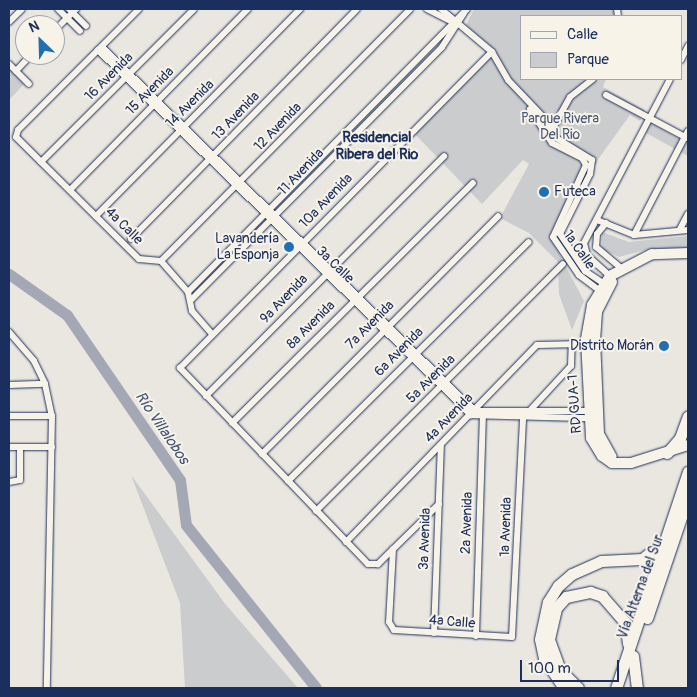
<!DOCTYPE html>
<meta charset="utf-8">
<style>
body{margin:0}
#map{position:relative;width:697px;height:697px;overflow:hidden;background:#eae7e0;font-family:Pangolin,sans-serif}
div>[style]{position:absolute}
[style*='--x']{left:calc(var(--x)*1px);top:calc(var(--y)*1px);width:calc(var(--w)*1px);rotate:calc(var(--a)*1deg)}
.green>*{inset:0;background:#cbcccd}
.river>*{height:11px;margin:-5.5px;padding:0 5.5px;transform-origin:5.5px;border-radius:5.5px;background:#a3a8b4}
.roads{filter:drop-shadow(0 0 1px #1b2f5e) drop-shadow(0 0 1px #1b2f5e)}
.minor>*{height:6px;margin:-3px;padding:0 3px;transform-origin:3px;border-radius:3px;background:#f7f3e8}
.primary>*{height:10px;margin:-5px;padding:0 5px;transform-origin:5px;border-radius:5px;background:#f7f3e8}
.trunk>*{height:11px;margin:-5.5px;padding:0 5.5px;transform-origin:5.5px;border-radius:5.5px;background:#f7f3e8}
.motorway>*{height:11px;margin:-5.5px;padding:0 5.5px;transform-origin:5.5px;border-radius:5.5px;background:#f7f3e8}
.dots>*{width:14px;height:14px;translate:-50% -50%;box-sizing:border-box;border:2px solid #f7f3e8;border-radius:50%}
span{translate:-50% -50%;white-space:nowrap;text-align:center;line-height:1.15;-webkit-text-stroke:4px #f7f3e8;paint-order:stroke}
.street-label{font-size:14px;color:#1b2f5e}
.park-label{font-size:14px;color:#47567a}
.poi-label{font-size:14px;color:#1b2f5e}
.left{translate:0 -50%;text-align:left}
.right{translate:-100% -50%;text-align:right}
.neighbourhood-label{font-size:15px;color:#1b2f5e;font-weight:700}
.water-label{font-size:15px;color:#445378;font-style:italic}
.frame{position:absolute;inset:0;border:10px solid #1b2f5e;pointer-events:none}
.legend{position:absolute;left:520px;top:15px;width:162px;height:65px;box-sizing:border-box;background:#f7f3e8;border:1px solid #9fa5b1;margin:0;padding:6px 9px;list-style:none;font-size:15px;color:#1b2f5e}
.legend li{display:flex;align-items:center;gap:10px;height:25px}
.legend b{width:25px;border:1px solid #9fa5b1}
.north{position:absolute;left:15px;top:15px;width:50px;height:50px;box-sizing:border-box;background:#f7f3e8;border:1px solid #9fa5b1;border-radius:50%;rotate:336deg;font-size:14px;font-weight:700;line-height:20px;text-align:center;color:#1b2f5e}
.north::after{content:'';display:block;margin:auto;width:18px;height:22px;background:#1f6fb2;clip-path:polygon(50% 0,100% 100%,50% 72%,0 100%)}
.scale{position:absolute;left:520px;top:660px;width:99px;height:22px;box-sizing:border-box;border:2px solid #1b2f5e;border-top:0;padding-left:6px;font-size:15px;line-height:18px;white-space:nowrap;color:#1b2f5e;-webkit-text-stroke:4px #f7f3e8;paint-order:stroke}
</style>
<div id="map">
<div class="green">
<i style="clip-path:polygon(474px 9px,617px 9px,617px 16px,521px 16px,521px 79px,606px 79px,603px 87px,645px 110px,640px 121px,630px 115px,599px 158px,552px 240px,584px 301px,572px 330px,559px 294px,558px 262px,529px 233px,500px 218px,529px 164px,523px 160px,482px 204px,412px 131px,494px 53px,466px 25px)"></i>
<i style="clip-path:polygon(9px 66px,26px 82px,9px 100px)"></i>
<i style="clip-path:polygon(649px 122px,688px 143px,688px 156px,646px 133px)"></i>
<i style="clip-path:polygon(602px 232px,629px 242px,688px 236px,688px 249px,649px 249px,619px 257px,602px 249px)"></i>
<i style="clip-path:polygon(131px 475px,226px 605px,298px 688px,185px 688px,180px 603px)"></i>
</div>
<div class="river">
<i style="--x:9;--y:274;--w:71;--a:35.3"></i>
<i style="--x:67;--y:315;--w:200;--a:55.6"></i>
<i style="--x:180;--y:480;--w:45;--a:82.4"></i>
<i style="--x:186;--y:525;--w:208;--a:51.4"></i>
</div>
<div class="roads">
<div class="minor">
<i style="--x:58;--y:9;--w:31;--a:45"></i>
<i style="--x:69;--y:9;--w:24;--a:45"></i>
<i style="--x:139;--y:9;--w:171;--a:135"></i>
<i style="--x:18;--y:130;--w:7;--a:106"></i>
<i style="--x:16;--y:137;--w:173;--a:44.8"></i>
<i style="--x:139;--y:259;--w:22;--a:5"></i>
<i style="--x:161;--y:261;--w:41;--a:48.9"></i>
<i style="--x:188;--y:292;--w:19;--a:78"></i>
<i style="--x:192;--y:311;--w:30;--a:49"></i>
<i style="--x:427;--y:9;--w:31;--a:27"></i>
<i style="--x:441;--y:9;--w:67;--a:40.1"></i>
<i style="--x:492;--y:52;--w:32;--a:60"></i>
<i style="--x:508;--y:80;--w:57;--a:46.4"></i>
<i style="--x:547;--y:121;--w:16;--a:68"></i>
<i style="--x:553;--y:136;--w:46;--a:31.6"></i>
<i style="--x:592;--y:160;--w:14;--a:98"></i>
<i style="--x:590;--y:174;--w:67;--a:116.6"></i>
<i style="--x:560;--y:234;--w:45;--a:56"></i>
<i style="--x:585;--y:271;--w:27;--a:34"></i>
<i style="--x:617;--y:9;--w:7;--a:82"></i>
<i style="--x:9;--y:22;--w:18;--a:-45"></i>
<i style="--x:55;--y:30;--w:30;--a:-45"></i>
<i style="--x:102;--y:47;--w:521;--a:44.3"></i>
<i style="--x:475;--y:411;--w:113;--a:0"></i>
<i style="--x:98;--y:50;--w:522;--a:44.38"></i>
<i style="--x:471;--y:415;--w:117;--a:1.5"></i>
<i style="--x:681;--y:60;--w:16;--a:-63"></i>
<i style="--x:9;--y:64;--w:28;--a:45"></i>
<i style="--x:16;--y:71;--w:22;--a:-47"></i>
<i style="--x:606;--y:95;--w:92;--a:28"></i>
<i style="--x:530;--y:109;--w:40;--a:57.1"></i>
<i style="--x:552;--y:143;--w:34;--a:27"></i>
<i style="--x:582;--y:158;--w:8;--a:60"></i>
<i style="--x:550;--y:133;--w:41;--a:-60.9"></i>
<i style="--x:570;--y:97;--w:29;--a:-38"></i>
<i style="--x:41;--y:162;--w:216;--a:-45"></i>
<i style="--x:586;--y:165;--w:79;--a:114.6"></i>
<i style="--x:553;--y:237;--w:46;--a:55.6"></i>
<i style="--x:579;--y:275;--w:30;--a:37"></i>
<i style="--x:70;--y:190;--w:254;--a:-45.5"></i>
<i style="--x:96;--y:216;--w:291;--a:-45.4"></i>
<i style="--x:597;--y:220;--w:40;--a:22"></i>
<i style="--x:634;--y:235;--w:54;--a:-5.3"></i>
<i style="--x:606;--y:223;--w:14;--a:129"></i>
<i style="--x:597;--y:234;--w:13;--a:94"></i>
<i style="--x:596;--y:247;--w:33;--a:40"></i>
<i style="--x:680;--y:229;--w:17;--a:-62"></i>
<i style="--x:634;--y:235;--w:117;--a:-62.6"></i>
<i style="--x:131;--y:239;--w:322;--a:-45.5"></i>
<i style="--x:161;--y:261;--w:354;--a:-45.3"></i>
<i style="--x:610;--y:276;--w:31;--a:-138"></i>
<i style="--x:587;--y:255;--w:12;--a:-104"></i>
<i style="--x:584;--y:243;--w:185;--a:-62.3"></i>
<i style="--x:188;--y:292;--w:397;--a:-45.4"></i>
<i style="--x:191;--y:300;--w:356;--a:-45.2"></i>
<i style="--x:442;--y:47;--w:40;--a:-57.1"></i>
<i style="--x:9;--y:332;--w:38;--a:49"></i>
<i style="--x:34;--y:361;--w:25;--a:64"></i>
<i style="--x:45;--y:384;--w:33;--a:78"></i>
<i style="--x:52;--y:416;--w:272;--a:91.1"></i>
<i style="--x:9;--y:385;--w:36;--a:-2"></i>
<i style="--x:206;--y:396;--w:338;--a:-45.2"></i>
<i style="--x:9;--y:416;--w:43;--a:0"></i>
<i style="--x:232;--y:423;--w:340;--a:-44.9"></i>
<i style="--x:9;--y:447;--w:43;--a:0"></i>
<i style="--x:262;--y:454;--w:335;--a:-45.2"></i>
<i style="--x:288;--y:481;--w:339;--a:-44.8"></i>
<i style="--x:9;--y:482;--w:11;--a:-10"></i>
<i style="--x:20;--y:480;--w:33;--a:-90"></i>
<i style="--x:439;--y:504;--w:86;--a:135.5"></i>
<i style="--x:378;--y:564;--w:10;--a:180"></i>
<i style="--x:368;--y:564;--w:272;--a:-133.8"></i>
<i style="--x:180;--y:368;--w:444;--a:-45.4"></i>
<i style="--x:316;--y:511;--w:349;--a:-45"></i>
<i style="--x:346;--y:542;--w:274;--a:-45.9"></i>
<i style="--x:537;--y:345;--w:46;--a:-1.2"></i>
<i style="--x:393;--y:549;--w:73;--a:93.1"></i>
<i style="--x:389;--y:622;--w:9;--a:58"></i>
<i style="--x:394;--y:630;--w:118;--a:3.4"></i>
<i style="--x:512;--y:637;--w:219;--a:-87.1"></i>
<i style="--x:523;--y:418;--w:71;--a:-47.3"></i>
<i style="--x:571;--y:366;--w:23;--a:-88"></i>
<i style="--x:434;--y:633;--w:188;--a:-87.9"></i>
<i style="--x:476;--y:636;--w:223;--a:-88.2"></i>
</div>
<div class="primary">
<i style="--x:688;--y:253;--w:36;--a:178"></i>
<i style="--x:652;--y:254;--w:47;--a:152.4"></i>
<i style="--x:610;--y:276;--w:34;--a:122"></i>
<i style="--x:592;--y:305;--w:35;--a:100"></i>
<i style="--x:586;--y:339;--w:99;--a:87.1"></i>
<i style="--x:591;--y:438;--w:21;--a:59"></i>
<i style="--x:602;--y:456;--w:12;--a:35"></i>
<i style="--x:612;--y:463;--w:19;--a:0"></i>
<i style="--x:631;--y:463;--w:60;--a:-17.5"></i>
<i style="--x:612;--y:282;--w:34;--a:117"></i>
<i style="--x:597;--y:312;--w:27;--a:94"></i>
<i style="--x:595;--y:339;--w:95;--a:87.6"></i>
<i style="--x:599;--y:434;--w:26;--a:61"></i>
</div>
<div class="trunk">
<i style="--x:647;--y:618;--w:128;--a:-71.3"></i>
<i style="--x:633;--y:656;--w:32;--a:83"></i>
<i style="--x:564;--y:688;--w:36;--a:-124"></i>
<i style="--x:544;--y:658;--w:19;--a:-102"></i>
<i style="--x:540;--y:639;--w:38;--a:-78"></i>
<i style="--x:548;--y:602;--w:19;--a:-58"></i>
<i style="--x:558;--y:586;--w:18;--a:-41"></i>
<i style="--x:572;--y:574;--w:32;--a:-24"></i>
<i style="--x:601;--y:561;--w:41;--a:-2.8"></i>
<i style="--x:642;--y:559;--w:31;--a:-38"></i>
<i style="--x:578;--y:688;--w:25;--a:-135"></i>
<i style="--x:560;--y:670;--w:33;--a:-110"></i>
<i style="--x:549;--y:639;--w:32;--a:-77"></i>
<i style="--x:556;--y:608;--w:15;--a:-48"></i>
<i style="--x:566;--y:597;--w:25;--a:-12"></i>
<i style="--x:590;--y:592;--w:13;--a:18"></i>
<i style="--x:602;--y:596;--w:35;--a:49"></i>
<i style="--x:625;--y:622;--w:22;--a:82"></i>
<i style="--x:616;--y:688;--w:228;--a:-71.6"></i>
</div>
<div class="motorway">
<i style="--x:667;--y:453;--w:20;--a:-49"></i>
<i style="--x:680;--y:438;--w:23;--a:-70"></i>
</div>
</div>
<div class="dots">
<i style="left:544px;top:192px;background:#1f6fb2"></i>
<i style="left:289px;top:247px;background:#1f6fb2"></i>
<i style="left:664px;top:346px;background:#1f6fb2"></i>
</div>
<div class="street-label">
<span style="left:109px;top:77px;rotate:-45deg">16 Avenida</span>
<span style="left:150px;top:91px;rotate:-45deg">15 Avenida</span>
<span style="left:190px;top:104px;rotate:-45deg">14 Avenida</span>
<span style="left:236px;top:116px;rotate:-46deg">13 Avenida</span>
<span style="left:278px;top:127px;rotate:-46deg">12 Avenida</span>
<span style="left:301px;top:172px;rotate:-46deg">11 Avenida</span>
<span style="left:326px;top:201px;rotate:-46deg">10a Avenida</span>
<span style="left:124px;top:226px;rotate:45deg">4a Calle</span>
<span style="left:579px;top:250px;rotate:55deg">1a Calle</span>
<span style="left:335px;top:265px;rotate:44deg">3a Calle</span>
<span style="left:284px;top:299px;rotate:-46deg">9a Avenida</span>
<span style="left:311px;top:325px;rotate:-45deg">8a Avenida</span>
<span style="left:370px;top:325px;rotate:-45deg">7a Avenida</span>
<span style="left:399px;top:352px;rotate:-45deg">6a Avenida</span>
<span style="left:431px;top:379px;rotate:-45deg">5a Avenida</span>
<span style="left:575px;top:404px;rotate:-94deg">RD GUA-1</span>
<span style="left:449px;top:418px;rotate:-46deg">4a Avenida</span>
<span style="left:467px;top:523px;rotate:-88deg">2a Avenida</span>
<span style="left:506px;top:527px;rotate:-88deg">1a Avenida</span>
<span style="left:425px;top:539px;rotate:-88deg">3a Avenida</span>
<span style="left:641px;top:587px;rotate:-70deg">Vía Alterna del Sur</span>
<span style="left:452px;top:622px;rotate:5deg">4a Calle</span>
</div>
<div class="park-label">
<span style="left:560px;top:127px">Parque Rivera<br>Del Rio</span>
</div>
<div class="poi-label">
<span class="left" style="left:554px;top:192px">Futeca</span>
<span class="right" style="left:279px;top:247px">Lavandería<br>La Esponja</span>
<span class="right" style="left:654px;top:346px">Distrito Morán</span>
</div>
<div class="neighbourhood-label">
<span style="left:377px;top:146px">Residencial<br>Ribera del Rio</span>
</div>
<div class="water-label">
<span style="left:162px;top:428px;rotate:56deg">Río Villalobos</span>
</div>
<div class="frame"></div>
<ul class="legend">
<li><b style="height:6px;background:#f7f3e8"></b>Calle</li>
<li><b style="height:14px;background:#cbcccd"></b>Parque</li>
</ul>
<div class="north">N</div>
<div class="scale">100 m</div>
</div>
